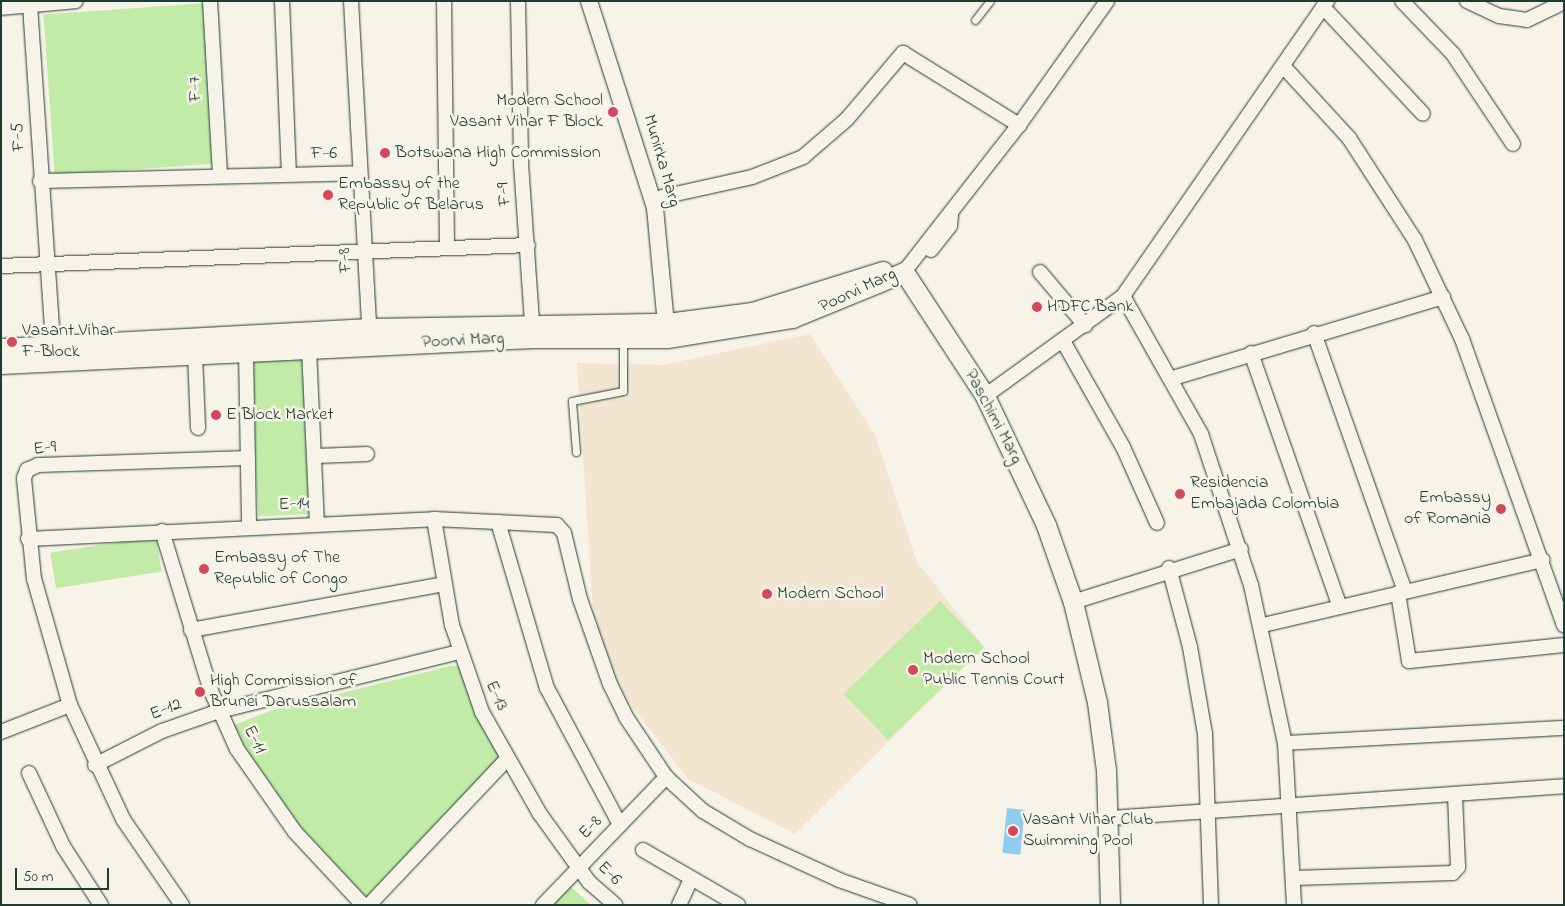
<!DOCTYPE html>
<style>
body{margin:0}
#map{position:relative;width:1565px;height:906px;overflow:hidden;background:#f7f3e8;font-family:"Indie Flower",sans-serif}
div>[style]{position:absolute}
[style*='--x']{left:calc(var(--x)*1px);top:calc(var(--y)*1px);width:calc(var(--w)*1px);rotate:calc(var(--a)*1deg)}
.built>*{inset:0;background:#f2e6d0}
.green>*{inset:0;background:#c2eba7;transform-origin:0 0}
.water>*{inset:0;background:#8fccf0;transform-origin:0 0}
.roads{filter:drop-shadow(0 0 1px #1f3d34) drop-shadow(0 0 1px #1f3d34)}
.service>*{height:7px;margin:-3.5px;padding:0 3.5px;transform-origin:3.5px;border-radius:3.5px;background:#f7f3e8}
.minor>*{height:14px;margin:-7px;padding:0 7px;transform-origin:7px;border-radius:7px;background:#f7f3e8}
.tertiary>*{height:16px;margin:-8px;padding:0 8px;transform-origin:8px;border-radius:8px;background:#f7f3e8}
.secondary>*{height:19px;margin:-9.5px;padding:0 9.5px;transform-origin:9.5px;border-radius:9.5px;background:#f7f3e8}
.dots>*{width:14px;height:14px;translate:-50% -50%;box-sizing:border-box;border:2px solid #f7f3e8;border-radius:50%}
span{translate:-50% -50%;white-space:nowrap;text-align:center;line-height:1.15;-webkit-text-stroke:5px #f7f3e8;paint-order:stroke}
.street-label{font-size:18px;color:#1f3d34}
.poi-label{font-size:18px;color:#1f3d34}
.right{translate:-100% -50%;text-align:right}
.left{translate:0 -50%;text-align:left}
.frame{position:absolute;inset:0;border:2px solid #1f3d34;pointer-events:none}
.scale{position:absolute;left:15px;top:868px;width:94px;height:22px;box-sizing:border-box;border:2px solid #1f3d34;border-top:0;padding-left:6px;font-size:15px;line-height:18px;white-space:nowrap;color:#1f3d34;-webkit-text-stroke:4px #f7f3e8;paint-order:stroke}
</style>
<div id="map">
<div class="built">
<i style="clip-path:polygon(810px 334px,875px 435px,917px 562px,984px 647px,795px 834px,688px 779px,623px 695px,594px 627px,577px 363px,662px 365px)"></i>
</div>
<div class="green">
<i style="left:207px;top:3px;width:161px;height:164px;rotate:86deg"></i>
<i style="left:302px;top:356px;width:158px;height:52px;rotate:87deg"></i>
<i style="left:156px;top:536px;width:36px;height:107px;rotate:81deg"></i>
<i style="left:940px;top:601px;width:64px;height:134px;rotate:46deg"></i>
<i style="clip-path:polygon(450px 666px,460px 666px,469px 696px,502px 762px,368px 901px,301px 832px,259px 776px,234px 725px,270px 711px)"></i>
<i style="clip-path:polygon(570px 886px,591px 905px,553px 905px)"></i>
</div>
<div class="water">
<i style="left:1007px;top:808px;width:18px;height:45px;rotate:6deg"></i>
</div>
<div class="roads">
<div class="service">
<i style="--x:975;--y:20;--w:24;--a:-52"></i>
<i style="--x:576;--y:452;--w:51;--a:-94.5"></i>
<i style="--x:572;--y:401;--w:52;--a:-11.1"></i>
<i style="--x:623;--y:391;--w:53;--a:-90"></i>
</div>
<div class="minor">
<i style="--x:210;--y:1;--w:174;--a:86.7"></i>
<i style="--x:282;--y:1;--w:172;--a:87.7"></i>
<i style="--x:351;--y:1;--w:337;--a:86.8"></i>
<i style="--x:444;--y:1;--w:246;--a:89.3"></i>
<i style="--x:518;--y:1;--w:163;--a:88.9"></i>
<i style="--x:521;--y:164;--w:171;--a:86"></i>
<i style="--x:1402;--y:1;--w:74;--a:46.1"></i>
<i style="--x:1453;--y:54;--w:108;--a:56.3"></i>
<i style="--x:1467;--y:1;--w:35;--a:25"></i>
<i style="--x:1499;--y:16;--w:28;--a:8"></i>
<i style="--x:1527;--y:20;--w:41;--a:-25.9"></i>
<i style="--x:30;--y:5;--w:349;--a:86.1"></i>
<i style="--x:1323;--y:7;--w:146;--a:46.9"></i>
<i style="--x:1;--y:8;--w:75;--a:-5.3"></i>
<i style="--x:1283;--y:66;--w:98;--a:47.5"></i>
<i style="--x:1349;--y:138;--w:121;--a:57.1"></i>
<i style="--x:1415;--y:240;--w:110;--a:64.6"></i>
<i style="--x:1462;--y:339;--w:304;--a:70.4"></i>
<i style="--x:40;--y:181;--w:319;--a:-1.4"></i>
<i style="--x:653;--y:199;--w:101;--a:-12.5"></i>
<i style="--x:752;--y:177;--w:55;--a:-21.4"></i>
<i style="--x:803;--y:157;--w:58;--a:-40.8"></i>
<i style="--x:847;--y:119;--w:87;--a:-49.7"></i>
<i style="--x:903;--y:53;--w:137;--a:31.8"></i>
<i style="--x:931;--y:250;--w:31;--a:-52"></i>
<i style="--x:950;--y:226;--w:11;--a:-85"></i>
<i style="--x:1;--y:266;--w:527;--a:-2.28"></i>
<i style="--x:904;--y:272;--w:187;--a:-52"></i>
<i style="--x:1019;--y:125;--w:152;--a:-54.6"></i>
<i style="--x:1040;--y:272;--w:70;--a:49.7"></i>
<i style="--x:1123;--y:296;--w:159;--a:60.5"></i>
<i style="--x:1201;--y:434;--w:159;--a:71.7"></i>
<i style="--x:1251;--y:585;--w:162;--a:77.9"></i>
<i style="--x:1285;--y:743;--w:162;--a:86.8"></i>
<i style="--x:1314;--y:333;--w:274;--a:70.6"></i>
<i style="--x:1063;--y:341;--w:122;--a:60.5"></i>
<i style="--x:1123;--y:447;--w:83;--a:65.9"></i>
<i style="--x:309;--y:349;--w:173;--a:87.4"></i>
<i style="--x:246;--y:352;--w:173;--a:89"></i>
<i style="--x:1251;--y:353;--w:269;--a:70.7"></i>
<i style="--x:195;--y:355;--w:73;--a:87.6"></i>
<i style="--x:1173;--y:378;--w:282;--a:-16.7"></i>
<i style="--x:985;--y:396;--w:170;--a:-35.9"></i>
<i style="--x:1123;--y:296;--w:359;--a:-55.3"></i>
<i style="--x:316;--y:456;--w:51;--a:-2.2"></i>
<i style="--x:434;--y:519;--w:108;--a:80.4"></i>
<i style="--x:452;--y:625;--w:92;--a:71"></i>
<i style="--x:482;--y:712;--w:117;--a:60.4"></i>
<i style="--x:540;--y:814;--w:84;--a:54.2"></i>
<i style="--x:589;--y:882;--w:35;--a:41"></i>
<i style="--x:498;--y:522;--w:173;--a:73.6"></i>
<i style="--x:547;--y:688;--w:155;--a:61.9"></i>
<i style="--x:162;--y:531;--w:167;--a:73"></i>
<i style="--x:211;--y:691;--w:64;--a:65.9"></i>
<i style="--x:237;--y:749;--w:101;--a:55.1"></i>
<i style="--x:295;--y:832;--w:100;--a:47"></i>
<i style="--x:28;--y:539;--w:406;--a:-2.8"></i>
<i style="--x:434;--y:519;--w:123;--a:2.8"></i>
<i style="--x:557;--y:525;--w:11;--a:49"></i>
<i style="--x:564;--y:533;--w:68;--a:76.4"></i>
<i style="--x:580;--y:599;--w:90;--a:70.6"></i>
<i style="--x:610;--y:684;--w:37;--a:64"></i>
<i style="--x:626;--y:717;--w:72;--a:56.3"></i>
<i style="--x:666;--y:777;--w:50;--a:42.6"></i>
<i style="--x:703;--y:811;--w:55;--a:30.8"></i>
<i style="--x:750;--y:839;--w:98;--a:24.7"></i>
<i style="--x:839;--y:880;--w:75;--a:19.4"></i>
<i style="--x:1169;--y:568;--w:82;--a:75.1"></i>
<i style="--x:1190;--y:647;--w:88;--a:80.2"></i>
<i style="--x:1205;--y:734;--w:171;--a:88"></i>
<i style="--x:1398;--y:593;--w:69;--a:80.8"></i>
<i style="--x:1409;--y:661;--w:156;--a:-5.9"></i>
<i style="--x:1073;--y:602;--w:176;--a:-17.5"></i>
<i style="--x:1263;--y:625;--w:287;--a:-13.1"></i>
<i style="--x:191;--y:630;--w:257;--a:-10.3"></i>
<i style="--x:1;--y:732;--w:74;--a:-21.4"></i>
<i style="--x:1285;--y:743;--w:279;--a:-3.1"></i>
<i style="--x:95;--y:765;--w:75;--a:-26.9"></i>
<i style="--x:162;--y:731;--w:60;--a:-19.3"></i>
<i style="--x:219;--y:711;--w:247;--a:-13.8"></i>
<i style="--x:29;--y:773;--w:81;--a:65"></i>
<i style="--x:63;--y:846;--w:70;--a:57.2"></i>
<i style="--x:1110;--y:818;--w:455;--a:-4"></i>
<i style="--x:643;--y:850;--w:110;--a:30.1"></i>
<i style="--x:1294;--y:878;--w:159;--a:-1.8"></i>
<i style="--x:1453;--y:873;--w:8;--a:-50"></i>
<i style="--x:1458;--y:867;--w:72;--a:-92.4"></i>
<i style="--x:182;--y:905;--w:104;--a:-124.5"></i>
<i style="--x:123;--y:819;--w:126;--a:-114.9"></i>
<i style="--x:70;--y:705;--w:131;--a:-105.9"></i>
<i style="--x:34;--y:579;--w:101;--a:-95.7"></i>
<i style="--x:24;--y:478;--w:9;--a:-69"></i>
<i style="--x:27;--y:470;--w:12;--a:-24"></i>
<i style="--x:38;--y:465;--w:210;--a:-1.9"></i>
<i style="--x:369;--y:905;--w:199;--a:-46.6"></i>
<i style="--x:543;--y:905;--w:178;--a:-46.1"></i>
<i style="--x:679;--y:905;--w:29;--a:-65"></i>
</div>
<div class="tertiary">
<i style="--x:589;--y:1;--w:217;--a:72.3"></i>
<i style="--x:655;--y:208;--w:128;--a:84.6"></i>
</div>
<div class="secondary">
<i style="--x:904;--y:272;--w:148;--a:56.8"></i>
<i style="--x:985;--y:396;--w:143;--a:64.7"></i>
<i style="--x:1046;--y:525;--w:82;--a:70.7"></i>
<i style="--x:1073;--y:602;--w:103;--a:76.5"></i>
<i style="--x:1097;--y:702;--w:69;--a:82.5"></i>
<i style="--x:1106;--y:770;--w:135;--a:88.3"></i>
<i style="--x:1;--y:348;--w:369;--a:-3.1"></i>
<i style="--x:369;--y:328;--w:298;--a:-1"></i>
<i style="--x:667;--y:323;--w:86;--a:-7.4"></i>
<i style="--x:752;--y:312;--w:137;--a:-17.4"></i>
<i style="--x:1;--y:364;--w:533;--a:-2.8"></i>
<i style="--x:533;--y:338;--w:134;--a:0"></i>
<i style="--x:667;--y:338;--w:127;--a:-9.1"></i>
<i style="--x:792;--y:318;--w:121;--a:-22.3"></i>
</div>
</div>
<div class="dots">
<i style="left:613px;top:112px;background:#d1495b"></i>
<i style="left:385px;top:153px;background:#d1495b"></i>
<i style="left:328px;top:195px;background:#d1495b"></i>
<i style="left:1037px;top:307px;background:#d1495b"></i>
<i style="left:12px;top:342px;background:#d1495b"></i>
<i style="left:216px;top:415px;background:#d1495b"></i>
<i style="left:1180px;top:494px;background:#d1495b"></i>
<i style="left:1501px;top:509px;background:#d1495b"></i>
<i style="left:204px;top:569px;background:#d1495b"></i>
<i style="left:767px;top:594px;background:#d1495b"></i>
<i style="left:913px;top:670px;background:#d1495b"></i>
<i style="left:200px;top:692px;background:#d1495b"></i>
<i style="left:1013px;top:831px;background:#d1495b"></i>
</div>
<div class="street-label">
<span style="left:196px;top:89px;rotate:-93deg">F-7</span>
<span style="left:19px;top:137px;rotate:-93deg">F-5</span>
<span style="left:324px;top:154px">F-6</span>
<span style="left:661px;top:161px;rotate:74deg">Munirka Marg</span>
<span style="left:505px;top:194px;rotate:-95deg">F-9</span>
<span style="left:346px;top:260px;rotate:-94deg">F-8</span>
<span style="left:858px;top:291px;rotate:-25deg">Poorvi Marg</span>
<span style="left:463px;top:341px;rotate:-3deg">Poorvi Marg</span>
<span style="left:993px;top:417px;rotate:62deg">Paschimi Marg</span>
<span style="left:45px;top:449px;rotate:-7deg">E-9</span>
<span style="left:294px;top:505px;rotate:-2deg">E-14</span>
<span style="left:496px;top:696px;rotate:65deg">E-13</span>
<span style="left:166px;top:710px;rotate:-22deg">E-12</span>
<span style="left:254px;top:740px;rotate:62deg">E-11</span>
<span style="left:591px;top:828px;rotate:-46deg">E-8</span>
<span style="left:609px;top:874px;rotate:45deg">E-6</span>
</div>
<div class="poi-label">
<span class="right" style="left:603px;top:112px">Modern School<br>Vasant Vihar F Block</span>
<span class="left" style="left:395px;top:153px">Botswana High Commission</span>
<span class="left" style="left:338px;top:195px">Embassy of the<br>Republic of Belarus</span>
<span class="left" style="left:1047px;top:307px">HDFC Bank</span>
<span class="left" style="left:22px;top:342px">Vasant Vihar<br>F-Block</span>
<span class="left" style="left:226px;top:415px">E Block Market</span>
<span class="left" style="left:1190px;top:494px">Residencia<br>Embajada Colombia</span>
<span class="right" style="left:1491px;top:509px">Embassy<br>of Romania</span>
<span class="left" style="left:214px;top:569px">Embassy of The<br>Republic of Congo</span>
<span class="left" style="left:777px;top:594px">Modern School</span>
<span class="left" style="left:923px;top:670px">Modern School<br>Public Tennis Court</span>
<span class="left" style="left:210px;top:692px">High Commission of<br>Brunei Darussalam</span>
<span class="left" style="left:1023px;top:831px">Vasant Vihar Club<br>Swimming Pool</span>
</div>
<div class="frame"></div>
<div class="scale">50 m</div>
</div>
